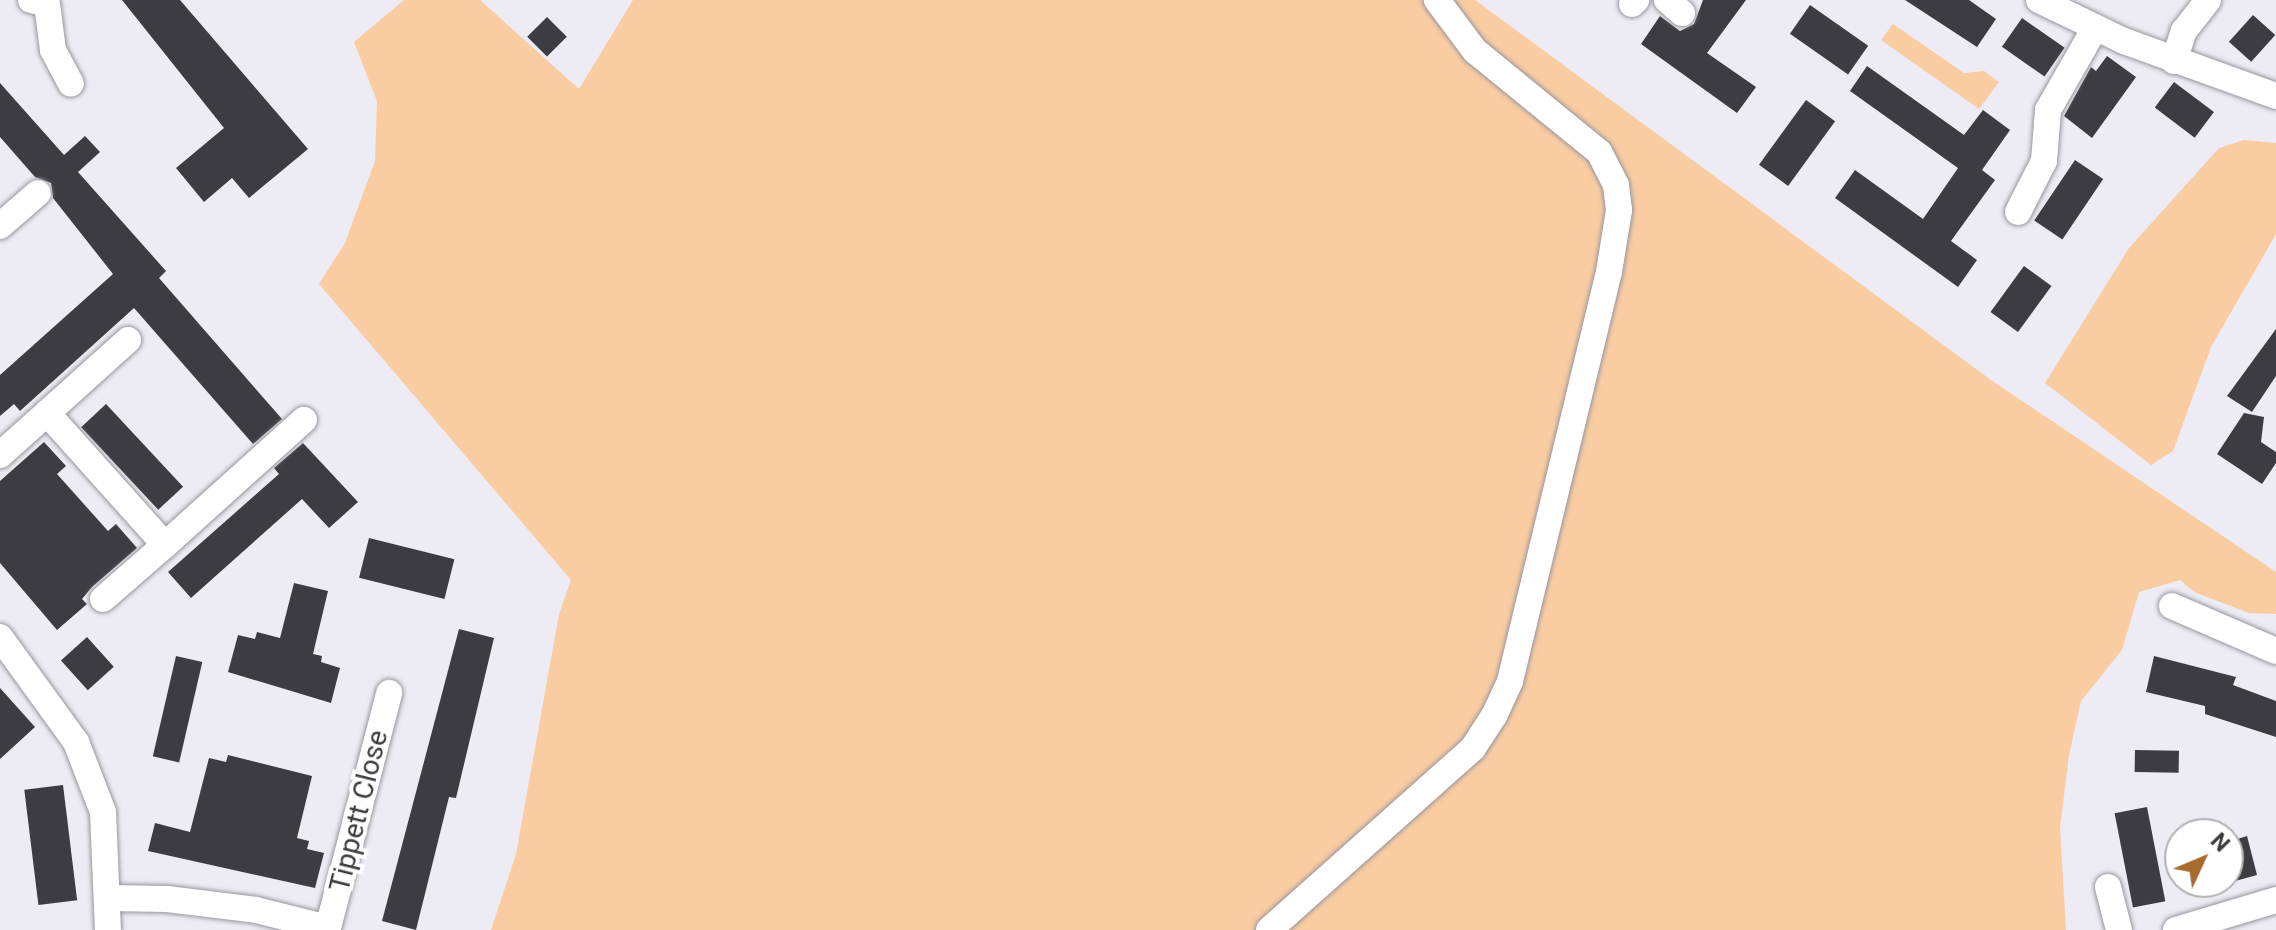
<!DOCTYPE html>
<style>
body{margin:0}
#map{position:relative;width:2276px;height:930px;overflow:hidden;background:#edebf4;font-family:Roboto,sans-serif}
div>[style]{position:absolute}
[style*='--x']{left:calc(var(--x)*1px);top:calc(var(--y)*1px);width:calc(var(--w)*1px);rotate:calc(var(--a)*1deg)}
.green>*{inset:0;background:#facca2}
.building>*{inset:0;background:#3e3c43;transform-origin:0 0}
.roads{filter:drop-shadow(0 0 2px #98969e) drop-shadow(0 0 2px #98969e)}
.street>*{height:26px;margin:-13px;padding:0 13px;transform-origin:13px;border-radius:13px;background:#fff}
span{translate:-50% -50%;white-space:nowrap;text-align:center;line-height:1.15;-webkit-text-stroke:8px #fff;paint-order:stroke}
.street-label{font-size:28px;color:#3b3b3e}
.north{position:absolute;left:2164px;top:818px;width:80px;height:80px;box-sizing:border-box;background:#fff;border:2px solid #b1b1b2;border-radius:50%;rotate:46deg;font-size:22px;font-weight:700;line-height:32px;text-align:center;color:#3b3b3e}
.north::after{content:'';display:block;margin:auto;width:28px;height:36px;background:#a76c2d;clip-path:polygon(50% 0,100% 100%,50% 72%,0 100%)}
</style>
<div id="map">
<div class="green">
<i style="clip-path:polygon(404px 0,480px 0,579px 89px,633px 0,1475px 0,1991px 380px,2276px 572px,2276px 614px,2249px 613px,2194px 592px,2180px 580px,2139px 592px,2122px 650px,2081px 701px,2069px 755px,2060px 828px,2066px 930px,491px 930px,516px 854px,559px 614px,571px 580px,319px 284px,345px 243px,375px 161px,377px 101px,354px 42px)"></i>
<i style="clip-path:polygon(1893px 24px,1964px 73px,1984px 71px,1999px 82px,1979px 109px,1881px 40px)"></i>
<i style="clip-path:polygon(2244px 140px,2276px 143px,2276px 234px,2211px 347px,2173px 451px,2151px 465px,2045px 383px,2129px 248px,2219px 148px)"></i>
</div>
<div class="building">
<i style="clip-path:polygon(122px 0,180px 0,308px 149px,249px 198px,232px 178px,204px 202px,176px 168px,224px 128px)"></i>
<i style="clip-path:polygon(1703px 0,1746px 0,1707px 53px,1756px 87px,1737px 113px,1641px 44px,1660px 16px,1680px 31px,1694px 24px)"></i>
<i style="clip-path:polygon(1905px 0,1969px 0,1996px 19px,1977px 47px)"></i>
<i style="left:1810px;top:5px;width:71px;height:35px;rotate:35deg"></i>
<i style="left:2253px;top:15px;width:30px;height:36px;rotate:42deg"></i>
<i style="left:547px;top:17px;width:28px;height:28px;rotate:45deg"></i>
<i style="left:2022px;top:18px;width:52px;height:35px;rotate:35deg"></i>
<i style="clip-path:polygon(2107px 56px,2136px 77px,2092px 138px,2064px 116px,2091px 67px,2096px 71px)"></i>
<i style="clip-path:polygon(1867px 66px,1964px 135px,1983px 110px,2010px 130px,1982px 170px,1995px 180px,1951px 241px,1977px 260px,1958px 287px,1835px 198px,1855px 170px,1923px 219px,1958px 168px,1850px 91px)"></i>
<i style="left:2174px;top:82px;width:50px;height:32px;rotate:37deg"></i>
<i style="clip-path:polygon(0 83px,64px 155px,85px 136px,100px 152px,78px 172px,166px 271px,159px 278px,282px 419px,253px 444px,134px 308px,20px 411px,14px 404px,0 416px,0 375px,113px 274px,53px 198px,51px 183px,35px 177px,0 137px)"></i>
<i style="left:1806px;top:100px;width:36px;height:80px;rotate:36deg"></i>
<i style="left:2075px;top:160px;width:34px;height:73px;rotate:34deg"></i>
<i style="left:2024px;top:266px;width:34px;height:57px;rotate:36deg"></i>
<i style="clip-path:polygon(2276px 329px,2276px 376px,2252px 412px,2227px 396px)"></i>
<i style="left:106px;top:404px;width:113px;height:34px;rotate:47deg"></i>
<i style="clip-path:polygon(2244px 413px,2264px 417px,2261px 442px,2276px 452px,2276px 463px,2262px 484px,2217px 454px)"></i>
<i style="clip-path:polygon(44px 442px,66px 466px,57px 474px,108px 531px,116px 524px,137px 548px,92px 587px,82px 599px,87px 604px,57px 630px,0 563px,0 481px)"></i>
<i style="clip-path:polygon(303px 443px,358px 502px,329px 528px,302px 499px,191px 598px,168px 572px,279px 474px,274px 468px)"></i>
<i style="left:369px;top:538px;width:88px;height:41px;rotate:14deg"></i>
<i style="clip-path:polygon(294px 583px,328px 591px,313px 654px,322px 656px,321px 662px,340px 668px,331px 703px,228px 672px,238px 635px,255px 639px,257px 632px,280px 638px)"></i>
<i style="clip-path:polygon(459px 629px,494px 638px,456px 798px,449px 797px,416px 930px,382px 921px)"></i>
<i style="left:87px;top:637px;width:40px;height:35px;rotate:48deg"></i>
<i style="left:176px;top:656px;width:27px;height:103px;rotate:13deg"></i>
<i style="clip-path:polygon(2154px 656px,2236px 677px,2233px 685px,2276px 701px,2276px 737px,2205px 714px,2205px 706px,2146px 692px)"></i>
<i style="clip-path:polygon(0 688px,35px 727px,0 759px)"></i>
<i style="left:2135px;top:750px;width:44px;height:22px;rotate:1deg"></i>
<i style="clip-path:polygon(228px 755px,312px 776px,297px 838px,309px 841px,307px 849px,324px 853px,315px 888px,148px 851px,155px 823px,190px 832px,209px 758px,226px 762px)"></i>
<i style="left:63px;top:785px;width:116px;height:39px;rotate:83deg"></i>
<i style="left:2147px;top:807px;width:96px;height:33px;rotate:79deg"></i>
<i style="clip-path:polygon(2247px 836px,2257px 875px,2228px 883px,2228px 842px)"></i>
</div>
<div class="roads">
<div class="street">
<i style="--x:31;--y:0;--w:16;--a:14"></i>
<i style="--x:47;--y:4;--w:46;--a:82.6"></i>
<i style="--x:53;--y:50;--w:38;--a:62"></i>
<i style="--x:1667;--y:0;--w:20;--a:41"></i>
<i style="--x:2039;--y:0;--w:94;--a:25.8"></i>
<i style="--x:2124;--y:41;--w:162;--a:19.9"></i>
<i style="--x:1632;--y:4;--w:6;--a:-45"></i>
<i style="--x:2174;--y:61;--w:32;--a:-72"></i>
<i style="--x:2184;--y:31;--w:39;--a:-52"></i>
<i style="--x:2018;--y:212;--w:57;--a:-63"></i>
<i style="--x:2044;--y:161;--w:51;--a:-85.5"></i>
<i style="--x:2048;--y:110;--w:95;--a:-60.2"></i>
<i style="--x:0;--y:226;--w:50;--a:-41"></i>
<i style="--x:47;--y:413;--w:109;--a:-42"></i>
<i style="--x:0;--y:455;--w:63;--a:-41.8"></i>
<i style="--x:47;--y:413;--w:177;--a:48.2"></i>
<i style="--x:165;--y:545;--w:187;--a:-42"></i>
<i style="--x:103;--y:599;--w:82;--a:-41.1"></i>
<i style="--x:2172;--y:606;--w:113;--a:23.4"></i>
<i style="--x:0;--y:637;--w:130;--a:54.1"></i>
<i style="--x:76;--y:742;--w:75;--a:68.9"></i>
<i style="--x:103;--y:812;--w:118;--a:87.6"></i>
<i style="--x:2108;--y:887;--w:44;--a:75.7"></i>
<i style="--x:110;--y:898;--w:57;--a:1"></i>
<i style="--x:167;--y:899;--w:90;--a:7"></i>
<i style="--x:256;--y:910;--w:74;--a:14"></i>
<i style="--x:328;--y:928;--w:243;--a:-75.4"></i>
<i style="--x:1269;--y:930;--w:273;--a:-41.7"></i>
<i style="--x:1473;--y:748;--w:38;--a:-57"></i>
<i style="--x:1494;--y:716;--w:38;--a:-65"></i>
<i style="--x:1510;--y:681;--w:421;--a:-76.4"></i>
<i style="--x:1609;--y:272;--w:63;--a:-80.8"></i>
<i style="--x:1619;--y:210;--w:25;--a:-97"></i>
<i style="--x:1616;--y:185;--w:37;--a:-117"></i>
<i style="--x:1599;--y:152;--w:160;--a:-140.8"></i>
<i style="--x:1475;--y:51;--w:64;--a:-126.7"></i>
<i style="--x:2176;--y:930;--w:104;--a:-16.7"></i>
</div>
</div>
<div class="street-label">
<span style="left:359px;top:811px;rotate:-76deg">Tippett Close</span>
</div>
<div class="north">N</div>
</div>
